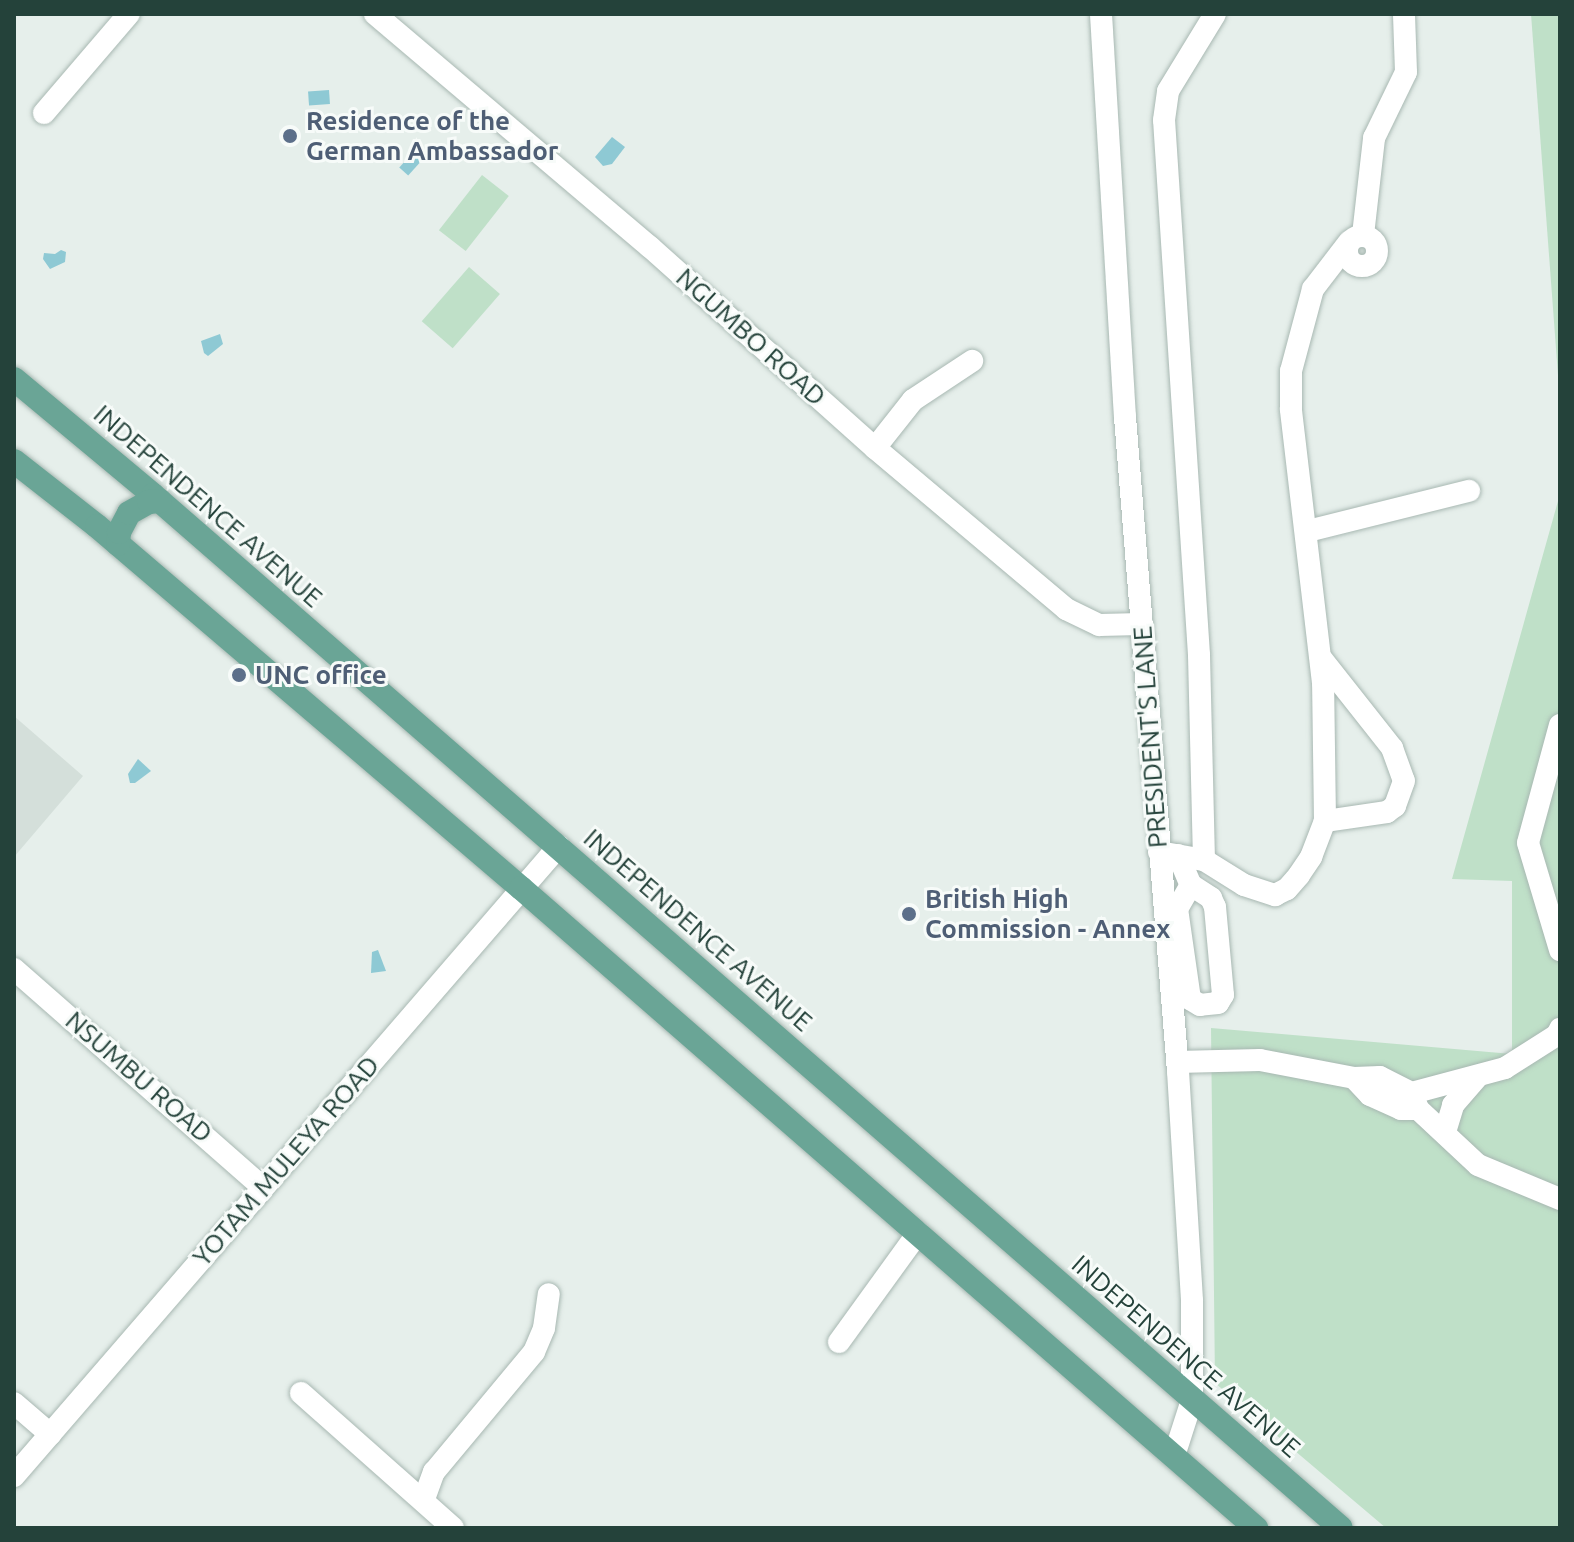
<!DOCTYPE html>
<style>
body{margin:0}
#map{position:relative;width:1574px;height:1542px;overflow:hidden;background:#e6efeb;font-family:Ubuntu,sans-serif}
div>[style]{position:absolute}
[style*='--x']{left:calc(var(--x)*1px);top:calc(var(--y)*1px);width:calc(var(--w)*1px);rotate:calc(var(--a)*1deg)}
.built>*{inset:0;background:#d4dfda}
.green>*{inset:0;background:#bfe0c8;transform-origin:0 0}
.water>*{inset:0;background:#8ec9d4;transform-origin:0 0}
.roads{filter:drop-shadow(0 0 2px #a8b8b2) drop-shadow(0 0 2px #a8b8b2)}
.minor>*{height:22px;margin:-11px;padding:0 11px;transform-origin:11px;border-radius:11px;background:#fff}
.minor>.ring{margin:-11px;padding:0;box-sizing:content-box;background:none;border:22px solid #fff;border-radius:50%}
.major>*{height:24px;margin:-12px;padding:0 12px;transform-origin:12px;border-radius:12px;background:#6aa596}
.dots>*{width:22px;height:22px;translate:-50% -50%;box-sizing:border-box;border:4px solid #f7fbf9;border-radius:50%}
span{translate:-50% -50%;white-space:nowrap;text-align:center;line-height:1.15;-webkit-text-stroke:6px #f7fbf9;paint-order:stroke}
.service-label{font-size:26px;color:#4e5e75;font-weight:700}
.left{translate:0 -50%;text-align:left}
.street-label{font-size:26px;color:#24423a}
.frame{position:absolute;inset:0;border:16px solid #24423a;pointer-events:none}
</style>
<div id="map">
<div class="built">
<i style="clip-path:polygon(14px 716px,83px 776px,14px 857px)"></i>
</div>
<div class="green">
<i style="clip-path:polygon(1531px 14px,1560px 14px,1560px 402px)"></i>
<i style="left:482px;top:175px;width:34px;height:70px;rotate:38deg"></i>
<i style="left:469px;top:267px;width:41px;height:72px;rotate:41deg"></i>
<i style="clip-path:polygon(1560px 494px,1560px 1528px,1386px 1528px,1215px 1383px,1211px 1028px,1512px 1054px,1512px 881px,1452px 879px)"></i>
</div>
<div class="water">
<i style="left:329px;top:90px;width:14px;height:21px;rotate:86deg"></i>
<i style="clip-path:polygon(612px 137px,625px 147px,612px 164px,603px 166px,595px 157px)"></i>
<i style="left:416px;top:149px;width:12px;height:25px;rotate:42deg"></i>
<i style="clip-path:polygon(61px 250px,66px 252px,65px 262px,50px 269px,43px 259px,44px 253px,55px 254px)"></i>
<i style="clip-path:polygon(220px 334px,223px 344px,208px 356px,204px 353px,201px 341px)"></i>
<i style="clip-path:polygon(138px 759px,151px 771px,135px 783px,130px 783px,128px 774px)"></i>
<i style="clip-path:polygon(378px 950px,386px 971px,371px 973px,372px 952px)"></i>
</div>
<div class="roads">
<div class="minor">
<i style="--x:375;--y:14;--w:360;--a:40.3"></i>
<i style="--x:650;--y:247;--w:302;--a:41.8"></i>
<i style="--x:875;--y:448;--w:250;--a:40.1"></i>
<i style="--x:1066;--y:609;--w:37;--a:26"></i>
<i style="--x:1099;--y:625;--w:43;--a:-1.3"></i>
<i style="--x:1101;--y:14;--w:404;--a:86.6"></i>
<i style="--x:1125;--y:417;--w:656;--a:85.37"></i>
<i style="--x:1178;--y:1071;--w:230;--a:86.5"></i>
<i style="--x:1192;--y:1301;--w:99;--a:90"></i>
<i style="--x:1192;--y:1400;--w:59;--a:107.8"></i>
<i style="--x:44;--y:113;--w:130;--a:-49.4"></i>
<i style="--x:1363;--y:235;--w:98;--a:-83.5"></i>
<i style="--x:1374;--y:138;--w:73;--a:-64.1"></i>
<i style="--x:1406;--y:72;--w:58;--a:-92"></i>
<i class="ring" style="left:1347px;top:236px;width:8px;height:8px"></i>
<i style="--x:875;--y:448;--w:61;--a:-51.6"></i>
<i style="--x:913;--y:400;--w:71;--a:-33.5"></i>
<i style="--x:1308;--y:531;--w:166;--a:-14"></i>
<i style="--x:1321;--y:658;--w:115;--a:51.7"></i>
<i style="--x:1392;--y:748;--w:35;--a:70"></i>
<i style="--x:1404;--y:781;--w:27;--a:110"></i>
<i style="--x:1395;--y:806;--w:10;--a:143"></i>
<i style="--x:1387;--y:812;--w:63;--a:171.7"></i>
<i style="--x:1560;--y:725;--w:122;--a:105.2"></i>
<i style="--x:1528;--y:843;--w:112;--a:73.3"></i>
<i style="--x:1159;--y:852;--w:46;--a:10.1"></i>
<i style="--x:1204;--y:860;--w:47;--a:32"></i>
<i style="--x:1244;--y:885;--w:33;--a:18"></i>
<i style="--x:1275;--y:895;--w:13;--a:-27"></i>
<i style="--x:1287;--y:889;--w:18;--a:-49"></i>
<i style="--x:1299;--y:875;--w:22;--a:-56"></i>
<i style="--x:1311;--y:857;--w:39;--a:-69"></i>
<i style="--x:1325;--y:821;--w:138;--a:-90.8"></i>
<i style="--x:1323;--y:683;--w:276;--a:-96.7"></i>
<i style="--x:1291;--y:409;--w:38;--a:-90"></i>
<i style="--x:1291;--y:371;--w:85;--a:-75"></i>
<i style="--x:1313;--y:289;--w:59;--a:-52.5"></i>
<i style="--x:1178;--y:855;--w:33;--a:67"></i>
<i style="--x:1191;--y:885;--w:24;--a:33"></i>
<i style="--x:1211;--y:898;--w:10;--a:66"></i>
<i style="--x:1215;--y:907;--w:88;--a:84.8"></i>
<i style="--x:1223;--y:995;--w:9;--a:122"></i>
<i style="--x:1218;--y:1003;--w:18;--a:174"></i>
<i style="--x:1200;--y:1005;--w:12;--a:-149"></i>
<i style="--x:1190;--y:999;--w:91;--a:-98.2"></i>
<i style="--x:1177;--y:909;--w:28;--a:-60"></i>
<i style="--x:1204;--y:860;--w:205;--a:-91.4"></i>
<i style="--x:1199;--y:655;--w:536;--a:-93.74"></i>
<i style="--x:1164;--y:120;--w:29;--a:-82"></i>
<i style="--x:1168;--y:91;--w:90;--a:-58.6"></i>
<i style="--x:14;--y:969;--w:330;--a:41.3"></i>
<i style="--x:1177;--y:1062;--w:83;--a:-1.4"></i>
<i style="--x:1260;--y:1060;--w:96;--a:10.8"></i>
<i style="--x:1354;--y:1078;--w:26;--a:-2"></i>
<i style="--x:1380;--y:1077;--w:36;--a:27"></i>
<i style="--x:1412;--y:1093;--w:17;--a:69"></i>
<i style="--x:1418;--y:1109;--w:82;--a:43"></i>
<i style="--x:1478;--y:1165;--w:89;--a:22.5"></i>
<i style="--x:1354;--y:1078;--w:23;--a:47"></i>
<i style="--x:1370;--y:1095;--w:34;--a:24"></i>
<i style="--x:1401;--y:1109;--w:17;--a:0"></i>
<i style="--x:1412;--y:1093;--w:96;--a:-15"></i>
<i style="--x:1505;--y:1068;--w:62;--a:-32.4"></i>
<i style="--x:1557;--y:1035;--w:7;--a:-63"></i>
<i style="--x:1445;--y:1132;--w:28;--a:-73"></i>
<i style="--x:1453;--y:1105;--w:38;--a:-49"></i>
<i style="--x:839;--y:1342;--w:135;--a:-54.1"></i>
<i style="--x:301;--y:1393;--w:203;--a:41.6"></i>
<i style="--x:14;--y:1403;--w:48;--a:40.7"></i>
<i style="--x:14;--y:1476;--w:833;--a:-49.14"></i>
<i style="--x:424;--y:1499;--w:29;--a:-70"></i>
<i style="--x:434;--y:1472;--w:156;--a:-50.2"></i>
<i style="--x:534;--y:1352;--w:26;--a:-67"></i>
<i style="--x:544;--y:1328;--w:34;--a:-82"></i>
</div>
<div class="major">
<i style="--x:14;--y:379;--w:181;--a:39.8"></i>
<i style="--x:153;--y:495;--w:1574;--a:41.01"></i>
<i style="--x:14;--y:461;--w:105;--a:38.1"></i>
<i style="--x:97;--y:526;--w:558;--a:40.49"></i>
<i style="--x:521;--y:888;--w:975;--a:41.05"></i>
<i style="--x:118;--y:544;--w:12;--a:-85"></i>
<i style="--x:119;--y:532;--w:21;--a:-62"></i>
<i style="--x:129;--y:513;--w:23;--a:-29"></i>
<i style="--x:149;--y:502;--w:11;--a:-5"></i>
</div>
</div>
<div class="dots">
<i style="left:290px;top:136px;background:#5c6f8a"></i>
<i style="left:239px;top:675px;background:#5c6f8a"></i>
<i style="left:909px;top:914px;background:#5c6f8a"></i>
</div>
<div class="service-label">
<span class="left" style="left:306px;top:136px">Residence of the<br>German Ambassador</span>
<span class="left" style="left:255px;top:675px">UNC office</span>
<span class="left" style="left:925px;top:914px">British High<br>Commission - Annex</span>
</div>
<div class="street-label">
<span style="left:751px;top:337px;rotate:42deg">NGUMBO ROAD</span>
<span style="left:208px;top:506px;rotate:41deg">INDEPENDENCE AVENUE</span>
<span style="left:1150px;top:737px;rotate:-94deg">PRESIDENT'S LANE</span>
<span style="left:698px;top:930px;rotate:41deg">INDEPENDENCE AVENUE</span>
<span style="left:139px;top:1077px;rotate:41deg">NSUMBU ROAD</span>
<span style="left:286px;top:1161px;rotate:-49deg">YOTAM MULEYA ROAD</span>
<span style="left:1186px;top:1356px;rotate:41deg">INDEPENDENCE AVENUE</span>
</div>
<div class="frame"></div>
</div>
